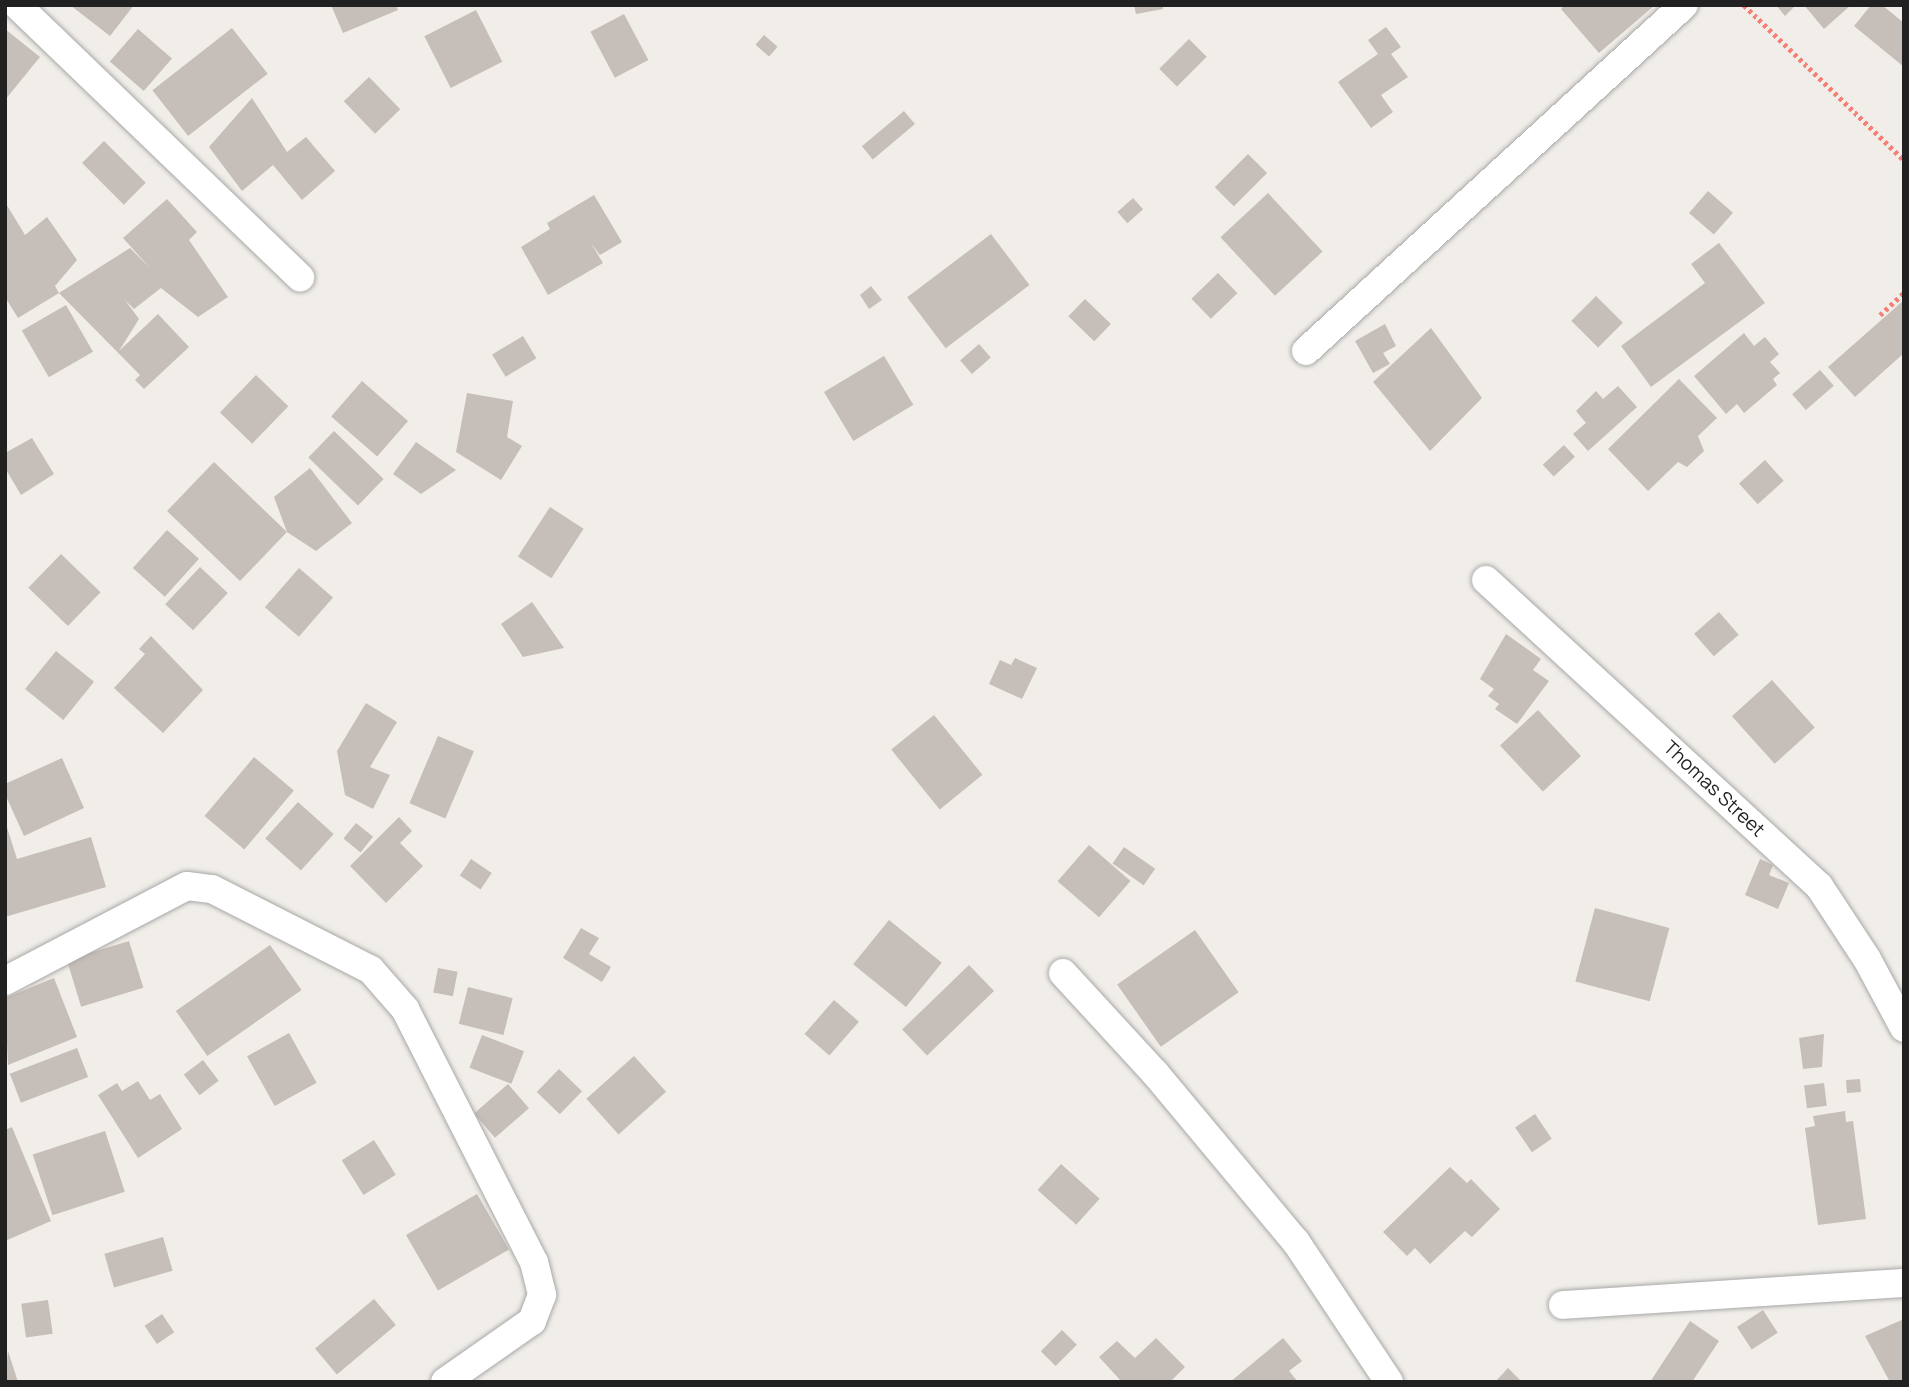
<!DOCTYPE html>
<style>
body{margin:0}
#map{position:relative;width:1909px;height:1387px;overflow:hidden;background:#f1eee9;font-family:Manrope,sans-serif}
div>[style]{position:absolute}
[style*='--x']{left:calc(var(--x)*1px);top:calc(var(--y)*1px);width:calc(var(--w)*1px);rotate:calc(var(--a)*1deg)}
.building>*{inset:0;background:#c6beb8;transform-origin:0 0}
.path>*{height:4.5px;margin-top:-2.25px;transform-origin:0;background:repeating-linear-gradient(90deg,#f68075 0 3.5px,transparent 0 7px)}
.roads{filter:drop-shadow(0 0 2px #a8a8a8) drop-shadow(0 0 2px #a8a8a8)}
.minor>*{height:28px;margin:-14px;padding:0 14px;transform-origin:14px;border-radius:14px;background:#fff}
span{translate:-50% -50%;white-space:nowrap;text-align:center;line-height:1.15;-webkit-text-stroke:5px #fff;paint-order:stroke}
.street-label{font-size:19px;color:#212121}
.frame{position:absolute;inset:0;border:7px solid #212121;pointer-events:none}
</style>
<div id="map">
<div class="building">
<i style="clip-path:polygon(70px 5px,134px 5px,110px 36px)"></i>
<i style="clip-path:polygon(331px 5px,396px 5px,398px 10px,343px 33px)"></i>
<i style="clip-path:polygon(1134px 5px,1163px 5px,1163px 9px,1136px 14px)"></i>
<i style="clip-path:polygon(1565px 5px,1655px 5px,1599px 53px,1561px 9px)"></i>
<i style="clip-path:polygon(1776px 5px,1796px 5px,1785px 16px)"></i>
<i style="clip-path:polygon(1804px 5px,1851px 5px,1824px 29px)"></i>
<i style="clip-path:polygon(1871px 5px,1882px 5px,1904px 23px,1904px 67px,1854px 26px)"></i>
<i style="left:476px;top:10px;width:58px;height:58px;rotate:63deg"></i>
<i style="left:624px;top:14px;width:52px;height:38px;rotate:62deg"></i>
<i style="clip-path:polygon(1386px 27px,1401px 47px,1391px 54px,1408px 77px,1381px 95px,1393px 112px,1371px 128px,1338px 82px,1378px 54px,1368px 40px)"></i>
<i style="left:232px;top:28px;width:58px;height:101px;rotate:52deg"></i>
<i style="clip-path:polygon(5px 29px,40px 57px,5px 100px)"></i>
<i style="left:138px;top:29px;width:45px;height:43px;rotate:41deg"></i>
<i style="left:764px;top:35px;width:18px;height:13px;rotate:41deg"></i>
<i style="left:1189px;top:39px;width:25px;height:42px;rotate:45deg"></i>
<i style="left:369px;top:77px;width:45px;height:35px;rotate:46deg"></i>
<i style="clip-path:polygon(252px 98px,287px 152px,306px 137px,335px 171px,302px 200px,273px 165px,242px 191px,209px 147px)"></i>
<i style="left:904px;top:111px;width:17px;height:55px;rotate:50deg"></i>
<i style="left:104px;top:141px;width:59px;height:31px;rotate:45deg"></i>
<i style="left:1248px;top:154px;width:27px;height:47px;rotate:45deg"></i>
<i style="left:1708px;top:191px;width:33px;height:29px;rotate:41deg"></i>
<i style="left:1268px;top:193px;width:80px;height:65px;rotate:47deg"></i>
<i style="clip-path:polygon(594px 195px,622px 242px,600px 255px,591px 243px,603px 263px,548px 295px,521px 247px,550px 229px,547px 223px)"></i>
<i style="left:1133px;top:198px;width:15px;height:21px;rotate:48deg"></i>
<i style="clip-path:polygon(167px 199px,197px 232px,189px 240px,228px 297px,198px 317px,161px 288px,134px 309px,125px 300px,139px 319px,119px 351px,158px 314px,189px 347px,144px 389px,135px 380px,140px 375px,59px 293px,130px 248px,150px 268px,123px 238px)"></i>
<i style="clip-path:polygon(5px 202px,25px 235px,47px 217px,77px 260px,55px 286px,59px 293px,18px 318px,5px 297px)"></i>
<i style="left:991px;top:234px;width:64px;height:105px;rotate:53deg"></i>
<i style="clip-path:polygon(1719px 243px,1765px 303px,1651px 387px,1621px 346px,1705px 283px,1691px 264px)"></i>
<i style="left:1218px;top:273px;width:28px;height:37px;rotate:46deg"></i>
<i style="clip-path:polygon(871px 286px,882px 300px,869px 309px,860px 295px)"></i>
<i style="left:1596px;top:296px;width:38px;height:35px;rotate:45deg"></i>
<i style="left:1085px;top:299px;width:36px;height:24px;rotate:44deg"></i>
<i style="clip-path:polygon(1904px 300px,1904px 353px,1855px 397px,1828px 367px)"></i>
<i style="left:66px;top:305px;width:54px;height:51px;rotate:60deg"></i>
<i style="clip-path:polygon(1385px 324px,1396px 346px,1383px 353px,1390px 364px,1373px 373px,1355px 341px)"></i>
<i style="clip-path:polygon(1431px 328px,1482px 398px,1430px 451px,1373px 382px)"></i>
<i style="clip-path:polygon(1744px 333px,1754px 346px,1765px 337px,1779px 354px,1770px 362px,1780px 373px,1773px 379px,1777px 385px,1744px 413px,1737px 404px,1726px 414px,1694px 376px)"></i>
<i style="left:523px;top:336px;width:26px;height:36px;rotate:59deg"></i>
<i style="left:979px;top:344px;width:18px;height:25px;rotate:49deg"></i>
<i style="left:884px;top:356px;width:57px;height:70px;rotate:59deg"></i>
<i style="left:1820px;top:370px;width:21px;height:37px;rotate:49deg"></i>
<i style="left:256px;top:375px;width:45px;height:52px;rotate:44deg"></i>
<i style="clip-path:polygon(1679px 379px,1717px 418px,1698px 436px,1704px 451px,1687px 467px,1678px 462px,1648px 491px,1608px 449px)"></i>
<i style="left:362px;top:381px;width:61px;height:47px;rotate:41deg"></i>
<i style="clip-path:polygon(1618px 386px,1637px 407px,1588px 451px,1573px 434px,1586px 423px,1576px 411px,1596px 391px,1603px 399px)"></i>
<i style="clip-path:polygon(467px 393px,513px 401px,507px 437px,522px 446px,501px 480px,456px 452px)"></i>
<i style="left:334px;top:431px;width:69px;height:37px;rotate:44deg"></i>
<i style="clip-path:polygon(32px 438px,54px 474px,21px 495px,5px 468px,5px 453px)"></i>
<i style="clip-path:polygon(416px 442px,456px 470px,421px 494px,393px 474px)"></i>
<i style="left:1564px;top:445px;width:16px;height:29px;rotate:47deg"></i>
<i style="left:1765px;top:460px;width:28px;height:35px;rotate:48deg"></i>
<i style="clip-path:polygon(214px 462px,287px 532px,274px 497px,310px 468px,352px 523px,316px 551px,287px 532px,240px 581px,167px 511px)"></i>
<i style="left:550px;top:507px;width:40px;height:59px;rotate:33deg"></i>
<i style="left:167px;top:530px;width:43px;height:51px;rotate:42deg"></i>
<i style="left:61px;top:554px;width:55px;height:47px;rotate:44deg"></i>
<i style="left:200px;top:567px;width:38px;height:51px;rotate:43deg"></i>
<i style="left:299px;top:568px;width:45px;height:52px;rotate:41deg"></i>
<i style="clip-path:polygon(532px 602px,564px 648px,523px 657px,501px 624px)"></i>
<i style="left:1719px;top:612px;width:30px;height:33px;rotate:49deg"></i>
<i style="clip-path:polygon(1506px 634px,1541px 659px,1533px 670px,1549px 681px,1517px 724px,1495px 709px,1499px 704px,1488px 696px,1494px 689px,1480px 679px)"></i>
<i style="clip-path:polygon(151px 636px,203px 690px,163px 733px,114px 688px,145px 654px,139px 649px)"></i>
<i style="left:56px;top:651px;width:49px;height:49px;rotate:39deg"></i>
<i style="clip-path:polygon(1015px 658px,1037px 668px,1022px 699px,989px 684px,1000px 660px,1011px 665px)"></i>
<i style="left:1772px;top:680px;width:64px;height:54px;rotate:48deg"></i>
<i style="clip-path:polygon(366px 703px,397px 722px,370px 767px,390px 775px,373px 809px,345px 795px,337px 751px)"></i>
<i style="left:1538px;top:710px;width:63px;height:52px;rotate:47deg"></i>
<i style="left:934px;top:715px;width:77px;height:55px;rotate:51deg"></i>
<i style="left:438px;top:736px;width:39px;height:73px;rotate:23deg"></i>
<i style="left:254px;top:757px;width:52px;height:77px;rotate:40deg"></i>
<i style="clip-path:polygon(62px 758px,84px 808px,24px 836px,5px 794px,5px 784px)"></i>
<i style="left:298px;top:802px;width:48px;height:49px;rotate:42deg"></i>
<i style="clip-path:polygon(399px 817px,412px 831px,400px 843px,423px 866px,386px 903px,350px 866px)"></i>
<i style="clip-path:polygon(5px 821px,17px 859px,91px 837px,106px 887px,5px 917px)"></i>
<i style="left:356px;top:823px;width:22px;height:20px;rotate:39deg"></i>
<i style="left:1089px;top:845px;width:55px;height:48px;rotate:41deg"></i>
<i style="left:1124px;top:847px;width:38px;height:20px;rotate:35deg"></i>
<i style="left:471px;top:859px;width:25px;height:20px;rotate:34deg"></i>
<i style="clip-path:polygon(1760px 859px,1773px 865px,1769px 875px,1789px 883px,1778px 909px,1745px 895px)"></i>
<i style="left:1595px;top:908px;width:77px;height:76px;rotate:15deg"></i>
<i style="left:889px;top:920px;width:68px;height:57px;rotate:39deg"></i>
<i style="clip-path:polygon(581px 928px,599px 938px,589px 954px,611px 967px,602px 982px,563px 958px)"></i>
<i style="left:1195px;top:930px;width:76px;height:95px;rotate:55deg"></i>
<i style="left:129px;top:941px;width:49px;height:65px;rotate:73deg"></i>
<i style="left:270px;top:945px;width:55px;height:115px;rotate:55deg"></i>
<i style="left:969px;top:965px;width:36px;height:93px;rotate:46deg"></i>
<i style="left:438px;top:968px;width:20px;height:25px;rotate:11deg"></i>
<i style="clip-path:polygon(54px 978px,77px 1037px,8px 1065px,5px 998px)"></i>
<i style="left:468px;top:987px;width:46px;height:38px;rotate:14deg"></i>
<i style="left:834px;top:1000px;width:33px;height:45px;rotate:41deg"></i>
<i style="left:289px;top:1033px;width:57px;height:48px;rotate:61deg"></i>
<i style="clip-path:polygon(1824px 1034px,1822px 1067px,1803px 1069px,1799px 1038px)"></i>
<i style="left:482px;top:1035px;width:45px;height:35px;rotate:21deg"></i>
<i style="left:77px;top:1048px;width:31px;height:72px;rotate:69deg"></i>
<i style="left:634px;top:1056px;width:48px;height:64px;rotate:48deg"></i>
<i style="left:203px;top:1060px;width:26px;height:24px;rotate:53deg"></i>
<i style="left:559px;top:1069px;width:32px;height:32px;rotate:44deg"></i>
<i style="left:1860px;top:1079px;width:13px;height:14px;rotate:86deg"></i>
<i style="clip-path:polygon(138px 1081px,150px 1100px,160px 1094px,182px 1129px,138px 1158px,98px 1095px,117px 1083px,122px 1091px)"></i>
<i style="left:1824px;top:1083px;width:23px;height:20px;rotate:83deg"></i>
<i style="left:508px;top:1084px;width:32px;height:45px;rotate:49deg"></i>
<i style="clip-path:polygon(1845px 1111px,1846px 1122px,1853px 1121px,1866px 1219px,1818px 1225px,1805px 1128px,1815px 1126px,1813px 1116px)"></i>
<i style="left:1535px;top:1114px;width:30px;height:24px;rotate:56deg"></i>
<i style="clip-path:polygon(12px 1127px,51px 1221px,5px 1241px,5px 1130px)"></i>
<i style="left:105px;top:1131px;width:64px;height:76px;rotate:72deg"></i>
<i style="left:374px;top:1140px;width:41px;height:38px;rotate:58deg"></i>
<i style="left:1061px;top:1164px;width:52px;height:35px;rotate:42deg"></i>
<i style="clip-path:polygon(1450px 1167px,1467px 1183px,1471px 1179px,1500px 1209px,1472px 1237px,1465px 1231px,1430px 1264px,1415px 1248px,1407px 1256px,1383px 1232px)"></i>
<i style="left:477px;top:1194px;width:64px;height:82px;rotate:60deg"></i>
<i style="left:163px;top:1237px;width:35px;height:61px;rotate:74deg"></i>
<i style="left:374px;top:1299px;width:34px;height:77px;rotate:50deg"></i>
<i style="left:48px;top:1300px;width:34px;height:27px;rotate:82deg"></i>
<i style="left:1763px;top:1310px;width:27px;height:31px;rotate:57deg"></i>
<i style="left:162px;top:1314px;width:22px;height:21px;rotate:56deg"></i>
<i style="clip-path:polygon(1904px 1319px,1904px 1382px,1890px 1382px,1865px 1336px)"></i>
<i style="clip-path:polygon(1690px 1321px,1719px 1341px,1692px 1382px,1650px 1382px)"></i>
<i style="left:1062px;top:1330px;width:21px;height:30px;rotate:45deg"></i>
<i style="clip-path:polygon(1156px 1338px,1185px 1367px,1170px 1382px,1122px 1382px,1099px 1357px,1117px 1341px,1135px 1358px)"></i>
<i style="clip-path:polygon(1283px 1338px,1302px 1361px,1289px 1371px,1298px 1382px,1230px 1382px)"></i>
<i style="clip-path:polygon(8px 1351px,18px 1382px,5px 1382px)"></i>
<i style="clip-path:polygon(1508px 1368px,1522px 1382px,1495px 1382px)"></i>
</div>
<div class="path">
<i style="--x:1744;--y:5;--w:223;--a:44.1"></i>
<i style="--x:1880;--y:315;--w:33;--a:-43"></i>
</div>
<div class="roads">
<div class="minor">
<i style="--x:17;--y:5;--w:393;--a:43.9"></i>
<i style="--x:1306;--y:351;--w:512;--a:-42.47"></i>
<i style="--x:1486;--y:580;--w:452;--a:42.6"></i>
<i style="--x:1819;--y:886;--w:87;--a:56.7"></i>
<i style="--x:1867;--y:959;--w:78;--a:61.8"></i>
<i style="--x:1063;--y:973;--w:136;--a:47.4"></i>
<i style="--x:1155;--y:1073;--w:220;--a:50.2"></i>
<i style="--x:1296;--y:1242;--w:168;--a:56.4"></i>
<i style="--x:5;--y:981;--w:205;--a:-27.6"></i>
<i style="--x:187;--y:886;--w:25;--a:7"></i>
<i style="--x:212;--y:889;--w:178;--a:27"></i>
<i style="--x:371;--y:970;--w:52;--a:48.9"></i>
<i style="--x:405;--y:1009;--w:284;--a:63"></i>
<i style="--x:534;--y:1262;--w:34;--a:76"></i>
<i style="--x:542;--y:1295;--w:28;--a:111"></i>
<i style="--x:532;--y:1321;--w:106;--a:145"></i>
<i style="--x:1563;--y:1305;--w:342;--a:-3.7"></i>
</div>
</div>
<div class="street-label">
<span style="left:1714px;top:789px;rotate:43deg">Thomas Street</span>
</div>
<div class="frame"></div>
</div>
